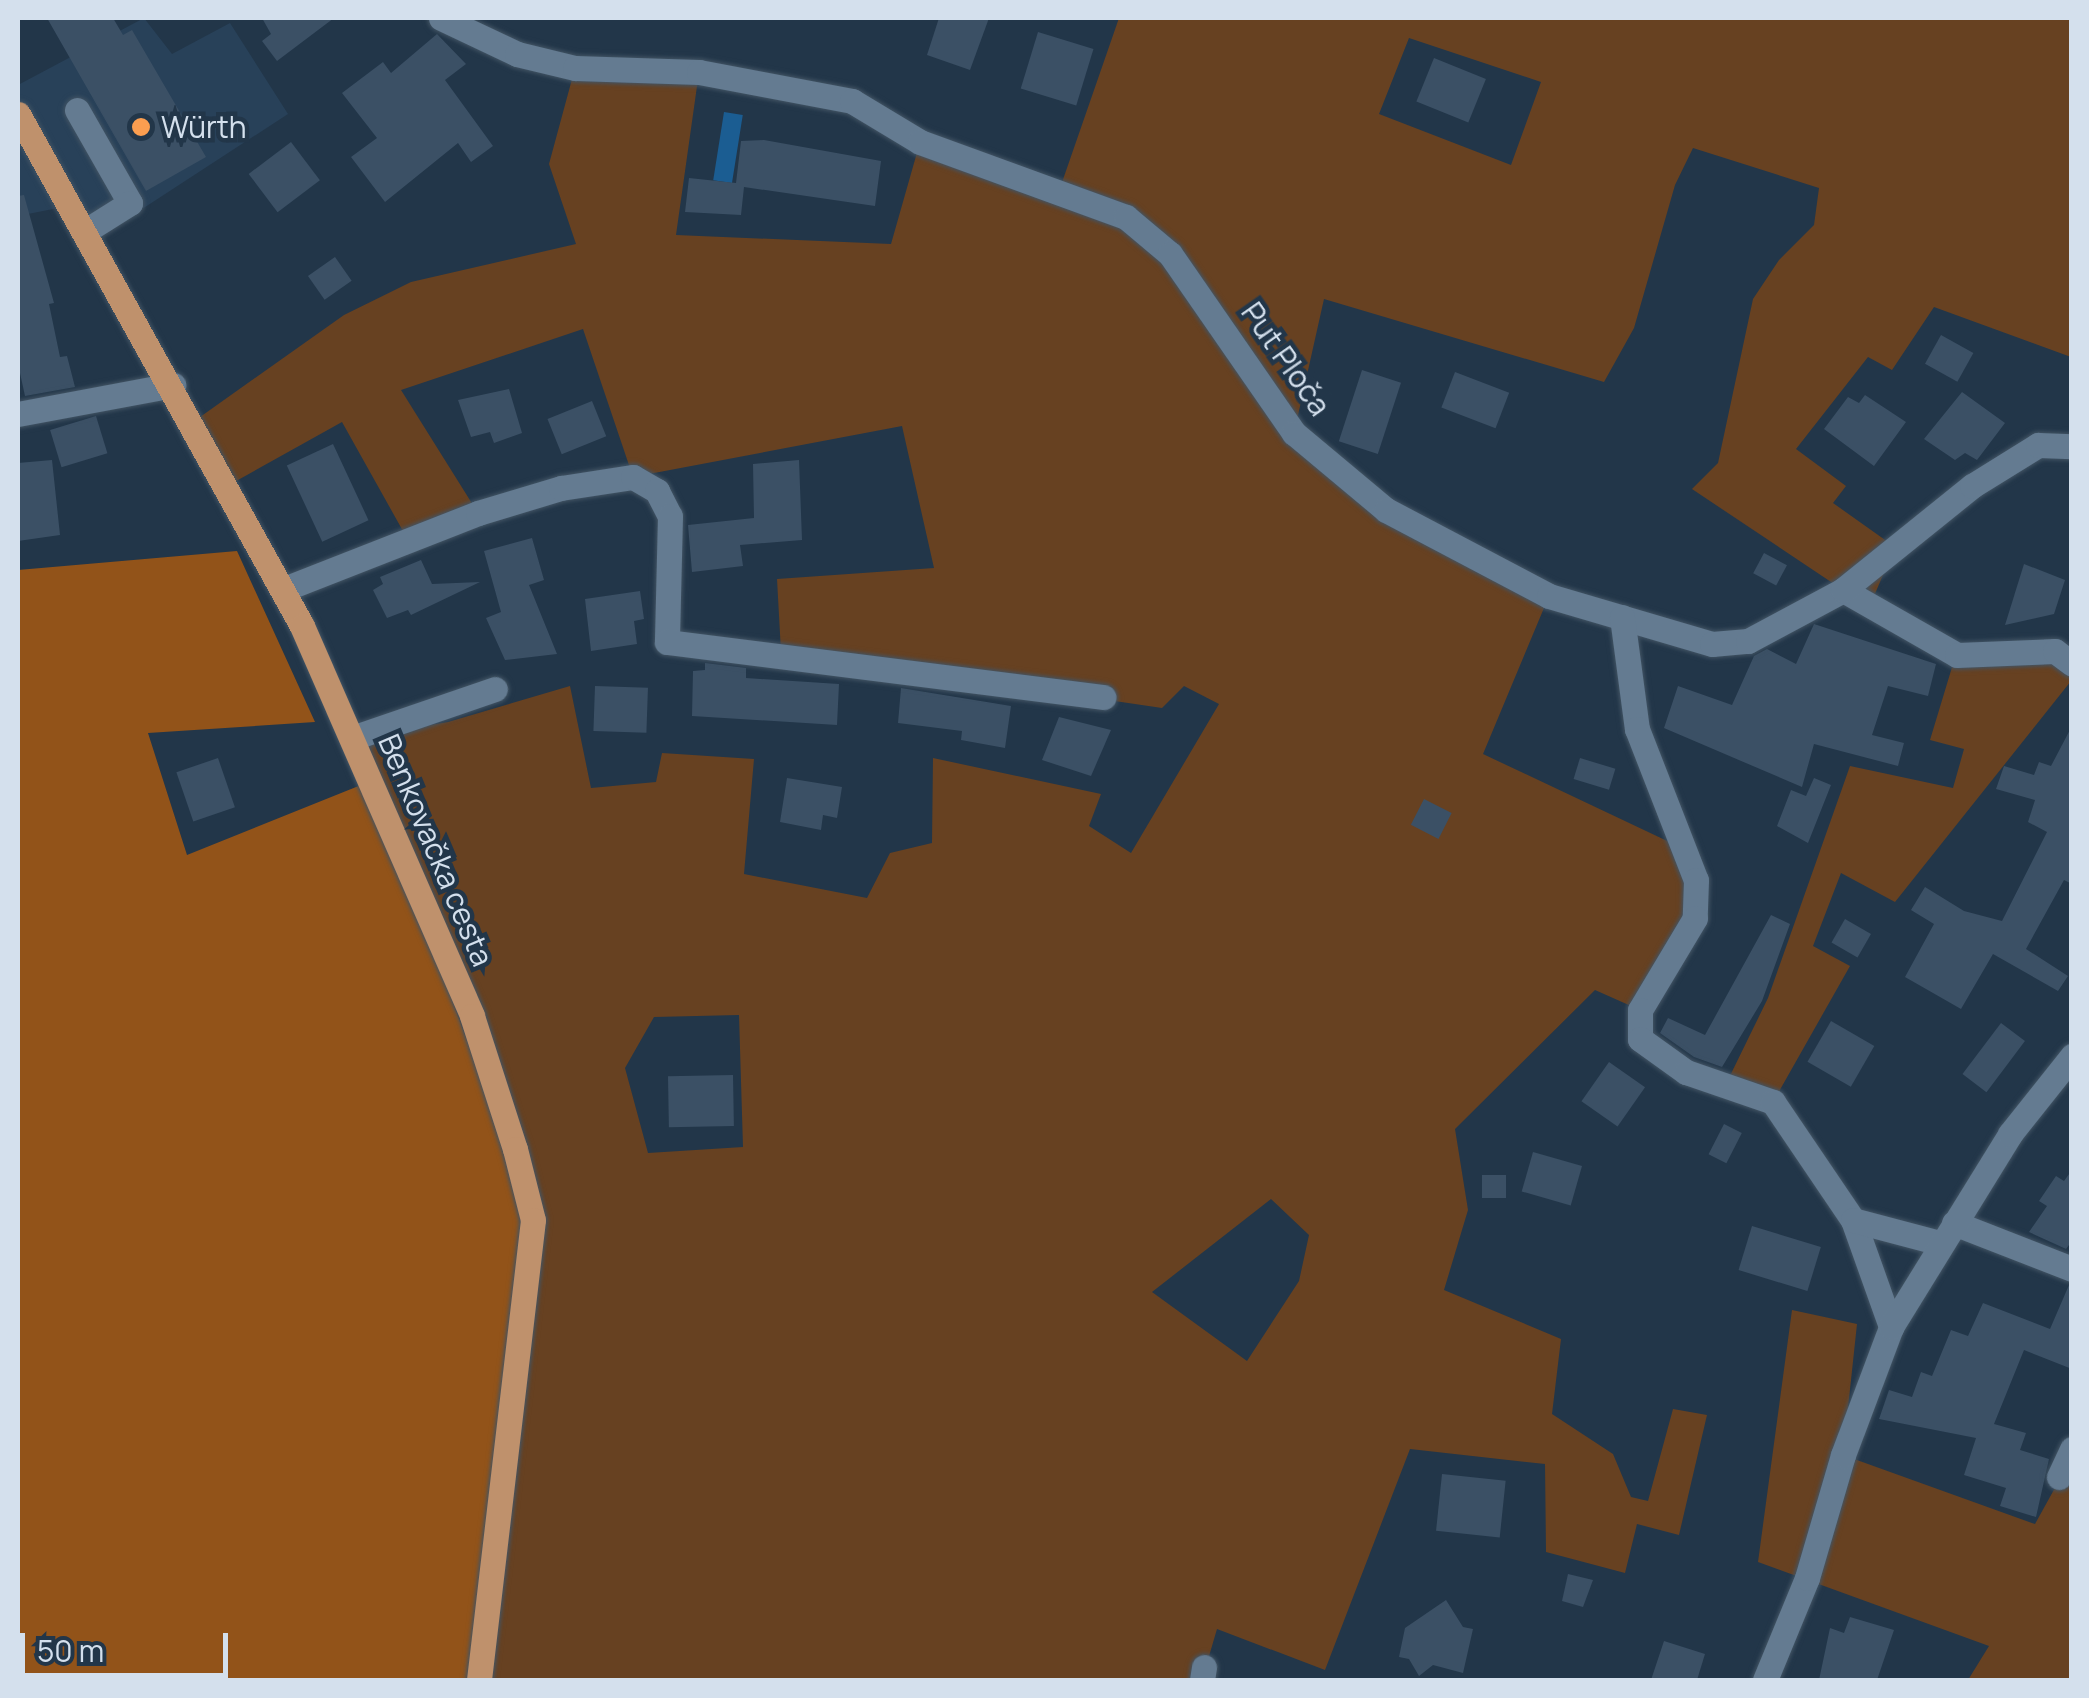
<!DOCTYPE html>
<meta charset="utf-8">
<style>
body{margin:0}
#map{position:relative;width:2089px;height:1698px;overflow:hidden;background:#223649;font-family:Manrope,sans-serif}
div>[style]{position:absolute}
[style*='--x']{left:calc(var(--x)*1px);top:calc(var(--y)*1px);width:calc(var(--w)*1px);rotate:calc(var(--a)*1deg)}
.built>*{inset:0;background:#284159}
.green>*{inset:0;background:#674121}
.forest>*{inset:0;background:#925319}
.water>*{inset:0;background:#1b5d92;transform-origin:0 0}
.building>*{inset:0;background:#3b5065;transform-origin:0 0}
.roads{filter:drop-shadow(0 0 2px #425464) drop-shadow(0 0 2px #425464)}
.minor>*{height:25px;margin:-12.5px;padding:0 12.5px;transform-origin:12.5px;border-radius:12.5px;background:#647b91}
.major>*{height:25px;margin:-12.5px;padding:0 12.5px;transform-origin:12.5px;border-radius:12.5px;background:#bf916c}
.dots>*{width:28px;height:28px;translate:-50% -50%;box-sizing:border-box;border:5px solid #223649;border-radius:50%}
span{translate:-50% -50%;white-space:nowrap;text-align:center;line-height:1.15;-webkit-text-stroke:9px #223649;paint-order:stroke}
.poi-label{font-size:30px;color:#d4e0ed}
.left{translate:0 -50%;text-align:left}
.street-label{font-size:30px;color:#d4e0ed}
.frame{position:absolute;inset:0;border:20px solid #d4e0ed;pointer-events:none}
.scale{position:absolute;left:20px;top:1633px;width:208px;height:45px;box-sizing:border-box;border:5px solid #d4e0ed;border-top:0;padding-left:12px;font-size:30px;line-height:35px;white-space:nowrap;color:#d4e0ed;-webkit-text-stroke:8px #223649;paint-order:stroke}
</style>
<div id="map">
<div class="built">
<i style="clip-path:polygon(144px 18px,172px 54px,230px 23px,288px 114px,90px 243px,68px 206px,18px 216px,18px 85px)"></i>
</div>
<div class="green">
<i style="clip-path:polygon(evenodd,1119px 18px,2071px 18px,2071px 357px,1934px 307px,1892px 370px,1868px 357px,1796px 449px,1846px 486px,1833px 503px,1895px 547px,1874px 596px,1957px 646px,2071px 664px,2071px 681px,1895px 902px,1841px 873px,1813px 946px,1850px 966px,1773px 1102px,1726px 1084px,1768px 998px,1850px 766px,1953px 788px,1964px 749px,1930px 740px,1956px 654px,1843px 590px,1692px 489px,1718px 463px,1753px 299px,1779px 260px,1814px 225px,1819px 188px,1693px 148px,1675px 185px,1634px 328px,1604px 382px,1324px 299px,1294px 433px,1386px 510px,1549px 596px,1483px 754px,1682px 848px,1695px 918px,1640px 1010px,1595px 990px,1455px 1129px,1468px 1210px,1444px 1290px,1561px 1339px,1552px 1414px,1613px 1454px,1631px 1497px,1648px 1501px,1673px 1409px,1707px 1415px,1679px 1535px,1637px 1524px,1625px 1573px,1546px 1552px,1545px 1464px,1410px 1449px,1325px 1670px,1217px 1629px,1202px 1680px,479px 1680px,352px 738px,448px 722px,570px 686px,591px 788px,656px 782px,662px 753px,754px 759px,744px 874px,867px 898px,890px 853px,932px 843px,933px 758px,1101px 794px,1089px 826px,1131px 853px,1219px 704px,1184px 686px,1162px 708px,781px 652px,777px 579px,934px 568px,902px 426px,633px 477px,583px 329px,401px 390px,478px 513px,408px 540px,342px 422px,229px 485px,193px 422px,344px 315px,411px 282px,576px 244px,549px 164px,575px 68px,699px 72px,676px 235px,891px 244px,920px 142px,1059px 191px,1119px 18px,1409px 38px,1541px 82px,1511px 165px,1379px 114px,1409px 38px,1119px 18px,739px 1015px,743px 1147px,648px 1153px,625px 1068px,654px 1017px,739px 1015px,1119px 18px,1271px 1199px,1309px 1235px,1299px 1281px,1247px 1361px,1152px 1292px,1271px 1199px)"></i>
<i style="clip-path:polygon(1792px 1310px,1857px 1324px,1843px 1455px,2035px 1524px,2061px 1477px,2071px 1480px,2071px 1680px,1968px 1680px,1989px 1646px,1758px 1562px)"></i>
</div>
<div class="forest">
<i style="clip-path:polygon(237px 551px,315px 722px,148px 733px,187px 855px,371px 781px,533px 1220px,479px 1680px,18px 1680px,18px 570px)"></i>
</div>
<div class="water">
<i style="left:724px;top:112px;width:19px;height:69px;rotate:9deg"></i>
</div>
<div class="building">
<i style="clip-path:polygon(47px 18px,113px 18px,123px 35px,132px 30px,206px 157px,146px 191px)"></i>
<i style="clip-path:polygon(262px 18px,334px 18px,277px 61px,262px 41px,271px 34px)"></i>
<i style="clip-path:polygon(939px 18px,989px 18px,970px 70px,927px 55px)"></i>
<i style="left:1038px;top:32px;width:58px;height:59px;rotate:17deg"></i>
<i style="clip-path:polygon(437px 34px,466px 64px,445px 80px,493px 146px,471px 162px,458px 143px,385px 202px,351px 157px,377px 138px,342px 93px,383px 62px,391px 73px)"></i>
<i style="left:1434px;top:58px;width:56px;height:47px;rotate:22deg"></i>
<i style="clip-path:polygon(764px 140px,881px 161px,875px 206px,744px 187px,741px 215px,685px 212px,689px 178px,736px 183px,741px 141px)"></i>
<i style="left:291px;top:142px;width:48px;height:53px;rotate:53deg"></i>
<i style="clip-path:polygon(24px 195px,54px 303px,49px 304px,60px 357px,67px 356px,75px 387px,25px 396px,18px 364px,18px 196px)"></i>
<i style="left:335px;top:257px;width:29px;height:33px;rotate:55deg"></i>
<i style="left:1941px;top:335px;width:37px;height:33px;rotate:29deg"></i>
<i style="left:1362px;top:370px;width:41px;height:75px;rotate:18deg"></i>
<i style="left:1455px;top:372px;width:58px;height:38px;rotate:21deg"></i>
<i style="clip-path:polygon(509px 389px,522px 433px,494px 443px,490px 432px,471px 437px,458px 400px)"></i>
<i style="clip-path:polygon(1962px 392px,2005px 423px,1977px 460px,1965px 453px,1955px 460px,1924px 439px)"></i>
<i style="clip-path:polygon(1865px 395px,1906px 422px,1874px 466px,1824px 429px,1848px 397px,1859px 403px)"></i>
<i style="left:592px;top:401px;width:38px;height:48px;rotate:68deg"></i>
<i style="left:96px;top:416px;width:39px;height:48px;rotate:73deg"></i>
<i style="left:333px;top:444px;width:84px;height:51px;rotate:65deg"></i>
<i style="clip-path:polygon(52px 460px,60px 535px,18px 541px,18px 463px)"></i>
<i style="clip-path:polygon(799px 460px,802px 540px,740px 545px,743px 566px,692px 572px,688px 525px,754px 518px,753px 464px)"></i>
<i style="clip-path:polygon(532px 538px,544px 580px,529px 585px,557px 654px,505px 660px,486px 618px,501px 612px,484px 551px)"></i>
<i style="left:1764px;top:553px;width:26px;height:23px;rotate:28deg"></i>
<i style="clip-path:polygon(421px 560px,432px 584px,480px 582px,411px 615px,408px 610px,387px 618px,373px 590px,383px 584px,380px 577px)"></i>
<i style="clip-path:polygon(2024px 564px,2065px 580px,2054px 614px,2005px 625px)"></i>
<i style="clip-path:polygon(640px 591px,644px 619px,634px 621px,637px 644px,591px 651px,585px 599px)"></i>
<i style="clip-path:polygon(1814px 624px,1936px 664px,1928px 696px,1888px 686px,1872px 735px,1904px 743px,1898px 766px,1814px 744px,1802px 787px,1664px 728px,1678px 686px,1732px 705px,1754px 656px,1767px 649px,1796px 664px)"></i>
<i style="clip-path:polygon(705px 663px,746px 668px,746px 678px,839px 684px,837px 725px,692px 716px,693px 671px,705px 670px)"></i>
<i style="left:595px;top:686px;width:53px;height:45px;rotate:2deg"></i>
<i style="clip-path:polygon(901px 688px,1011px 706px,1005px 748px,961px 740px,962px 731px,898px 723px)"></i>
<i style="clip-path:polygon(1059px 717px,1111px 730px,1091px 776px,1042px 760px)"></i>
<i style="clip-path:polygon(2072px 726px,2072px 884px,2064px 880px,2026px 949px,2068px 976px,2058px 991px,1993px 954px,1961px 1009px,1905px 977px,1934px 924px,1911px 910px,1925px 887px,1964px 911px,2002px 921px,2047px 832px,2028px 822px,2035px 800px,1996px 789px,2004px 766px,2034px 775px,2039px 762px,2051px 766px)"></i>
<i style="left:218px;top:758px;width:52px;height:44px;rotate:71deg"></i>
<i style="left:1580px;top:758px;width:37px;height:22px;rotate:17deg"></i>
<i style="clip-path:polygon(787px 778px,842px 787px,837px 818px,823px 815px,821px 830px,780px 822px)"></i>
<i style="clip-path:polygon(1814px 778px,1831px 785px,1808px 843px,1777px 826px,1791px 790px,1806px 796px)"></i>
<i style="left:1424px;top:799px;width:31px;height:29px;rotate:27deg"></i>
<i style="clip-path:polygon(1771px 915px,1790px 924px,1762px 1001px,1722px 1067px,1694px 1057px,1660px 1033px,1668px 1018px,1705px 1035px)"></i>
<i style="left:1845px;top:919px;width:30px;height:27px;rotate:30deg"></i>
<i style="left:1831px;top:1021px;width:50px;height:47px;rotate:30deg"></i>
<i style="left:2001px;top:1023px;width:30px;height:64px;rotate:37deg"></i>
<i style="left:1609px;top:1062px;width:44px;height:48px;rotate:35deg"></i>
<i style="left:733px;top:1075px;width:51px;height:65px;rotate:89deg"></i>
<i style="left:1724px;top:1124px;width:20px;height:34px;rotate:27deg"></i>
<i style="left:1533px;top:1152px;width:51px;height:41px;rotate:16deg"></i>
<i style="clip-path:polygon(2072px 1170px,2072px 1241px,2066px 1249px,2029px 1232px,2047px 1206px,2039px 1201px,2056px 1176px,2064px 1181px)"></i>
<i style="left:1506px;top:1175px;width:23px;height:24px;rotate:90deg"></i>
<i style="left:1752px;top:1226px;width:72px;height:46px;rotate:17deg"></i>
<i style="clip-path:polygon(2069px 1285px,2072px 1369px,2024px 1350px,1994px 1424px,2026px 1433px,2020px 1450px,2049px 1459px,2036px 1517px,2000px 1506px,2006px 1488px,1964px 1475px,1976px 1438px,1879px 1419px,1889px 1390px,1912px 1397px,1921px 1372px,1932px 1376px,1951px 1330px,1968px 1336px,1983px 1303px,2050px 1329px)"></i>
<i style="left:1442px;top:1474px;width:64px;height:57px;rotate:6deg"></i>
<i style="clip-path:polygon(1568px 1574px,1593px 1580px,1583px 1607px,1562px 1601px)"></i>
<i style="clip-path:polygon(1446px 1600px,1463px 1627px,1473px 1629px,1463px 1673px,1433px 1665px,1419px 1676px,1409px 1659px,1399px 1657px,1405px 1628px)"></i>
<i style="clip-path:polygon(1850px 1617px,1894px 1630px,1877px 1680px,1819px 1680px,1830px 1628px,1844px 1633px)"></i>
<i style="clip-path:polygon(1664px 1641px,1705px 1654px,1697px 1680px,1651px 1680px)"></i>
</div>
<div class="roads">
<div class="minor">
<i style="--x:441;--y:18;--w:84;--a:25.3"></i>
<i style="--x:517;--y:54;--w:60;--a:13.6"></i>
<i style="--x:575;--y:68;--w:124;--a:1.8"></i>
<i style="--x:699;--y:72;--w:156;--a:10.7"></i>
<i style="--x:852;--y:101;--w:79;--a:31.1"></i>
<i style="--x:920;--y:142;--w:219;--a:20"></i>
<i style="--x:1126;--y:217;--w:57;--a:40.1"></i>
<i style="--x:1170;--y:254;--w:218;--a:55.3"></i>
<i style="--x:1294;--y:433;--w:120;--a:39.9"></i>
<i style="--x:1386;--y:510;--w:184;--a:27.8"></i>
<i style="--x:1549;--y:596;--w:170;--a:16.4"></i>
<i style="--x:1712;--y:644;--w:36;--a:-5"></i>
<i style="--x:1748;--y:641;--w:108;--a:-28.2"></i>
<i style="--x:1843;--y:590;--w:131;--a:29.7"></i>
<i style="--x:1957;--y:655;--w:98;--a:-2.3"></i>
<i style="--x:2055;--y:651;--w:21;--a:37"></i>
<i style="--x:77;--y:110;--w:107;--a:60.3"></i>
<i style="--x:130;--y:203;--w:54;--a:147.8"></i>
<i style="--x:18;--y:414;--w:158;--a:-10.6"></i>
<i style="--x:284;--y:589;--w:208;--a:-21.4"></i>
<i style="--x:478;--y:513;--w:87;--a:-16.8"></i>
<i style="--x:561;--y:488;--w:73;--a:-8.7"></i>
<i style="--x:633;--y:477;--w:28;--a:30"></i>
<i style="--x:657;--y:491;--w:28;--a:63"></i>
<i style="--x:670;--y:516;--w:126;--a:91.4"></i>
<i style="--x:667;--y:642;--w:440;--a:7.2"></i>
<i style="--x:1843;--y:590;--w:166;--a:-38.9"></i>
<i style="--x:1972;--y:486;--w:78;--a:-31.8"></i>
<i style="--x:2038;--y:445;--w:34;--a:2"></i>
<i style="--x:1622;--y:617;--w:113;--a:82.4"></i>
<i style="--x:1637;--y:729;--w:162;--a:68.7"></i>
<i style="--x:1696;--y:880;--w:38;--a:92"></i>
<i style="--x:1695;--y:918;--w:107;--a:120.9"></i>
<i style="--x:1640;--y:1010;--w:29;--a:90"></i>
<i style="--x:1640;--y:1039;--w:57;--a:35.7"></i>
<i style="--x:1686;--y:1072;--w:92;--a:19"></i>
<i style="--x:1773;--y:1102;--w:143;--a:55.9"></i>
<i style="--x:1853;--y:1220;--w:114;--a:70.4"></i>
<i style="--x:352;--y:738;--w:151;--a:-18.9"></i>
<i style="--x:1853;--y:1220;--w:90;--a:14.8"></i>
<i style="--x:1954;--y:1223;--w:127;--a:21.3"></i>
<i style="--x:2059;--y:1477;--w:31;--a:-65"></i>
<i style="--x:1202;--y:1680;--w:13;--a:-81"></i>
<i style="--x:1765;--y:1680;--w:110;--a:-67.6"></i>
<i style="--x:1807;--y:1578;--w:128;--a:-73.7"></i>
<i style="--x:1843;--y:1455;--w:137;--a:-69.4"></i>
<i style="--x:1891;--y:1327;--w:227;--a:-58.3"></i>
<i style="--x:2010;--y:1134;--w:100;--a:-51.5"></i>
</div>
<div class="major">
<i style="--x:18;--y:114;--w:585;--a:60.98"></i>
<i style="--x:302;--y:626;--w:425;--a:66.4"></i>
<i style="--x:472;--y:1016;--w:140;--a:72.1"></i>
<i style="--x:515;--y:1149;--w:73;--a:75.8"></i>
<i style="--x:533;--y:1220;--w:463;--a:96.7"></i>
</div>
</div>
<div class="dots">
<i style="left:141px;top:127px;background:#fb9e50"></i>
</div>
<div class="poi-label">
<span class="left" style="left:161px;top:127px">Würth</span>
</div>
<div class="street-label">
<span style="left:1286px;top:359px;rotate:55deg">Put Ploča</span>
<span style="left:436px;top:850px;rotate:67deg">Benkovačka cesta</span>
</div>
<div class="frame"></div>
<div class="scale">50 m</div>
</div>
